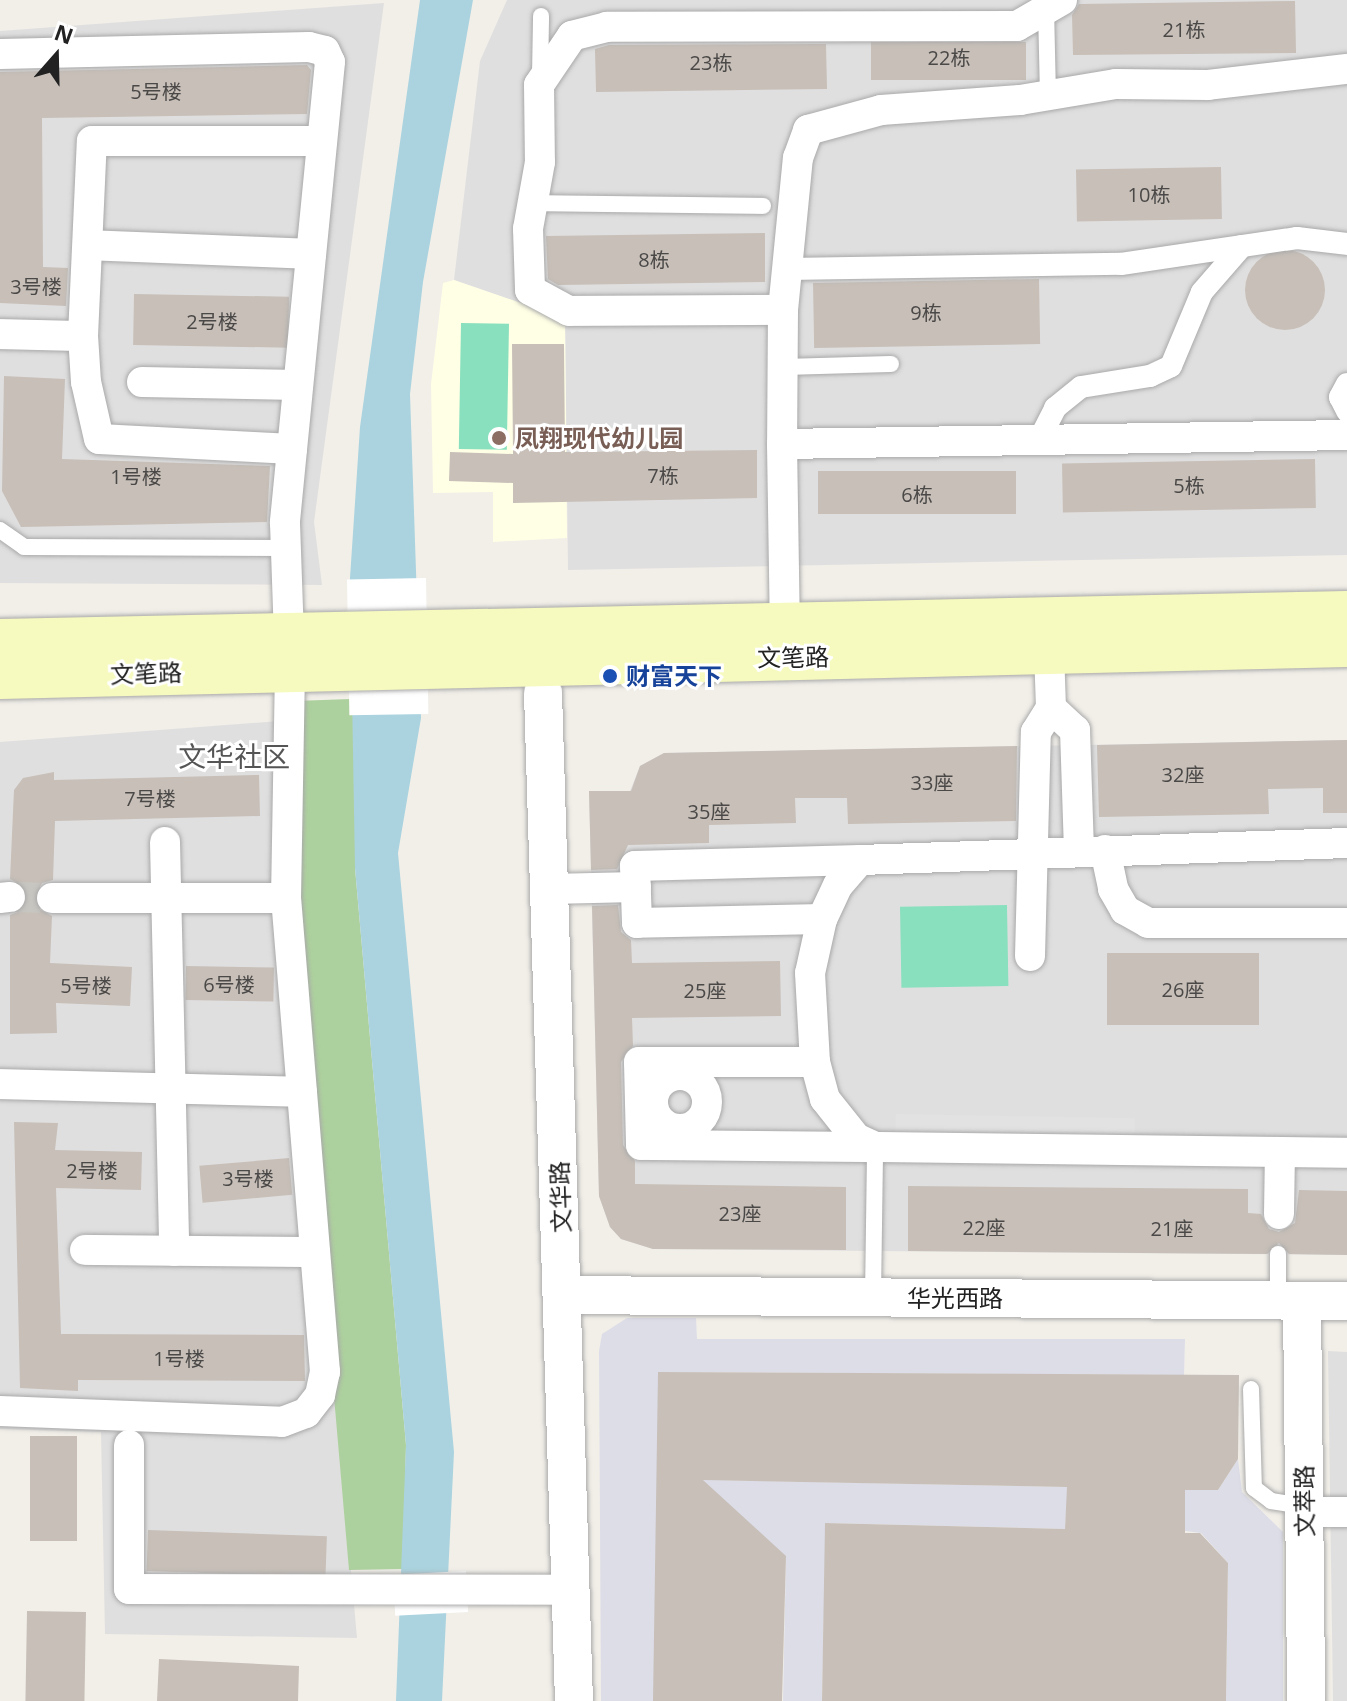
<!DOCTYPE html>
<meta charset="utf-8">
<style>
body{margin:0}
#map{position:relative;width:1347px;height:1701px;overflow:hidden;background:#f2efe9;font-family:"Open Sans","Noto Sans SC",sans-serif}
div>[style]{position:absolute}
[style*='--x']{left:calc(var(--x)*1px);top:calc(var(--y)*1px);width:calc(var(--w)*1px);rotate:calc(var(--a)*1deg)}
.residential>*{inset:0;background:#e0dfdf}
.education>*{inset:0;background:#ffffe5}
.forest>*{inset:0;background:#add19e}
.pitch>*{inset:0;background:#88e0be;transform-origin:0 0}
.parking>*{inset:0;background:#e2e2e2;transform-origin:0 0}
.plaza>*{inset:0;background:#dddde8}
.water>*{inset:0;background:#aad3df}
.pier>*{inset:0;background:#fff;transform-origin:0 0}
.building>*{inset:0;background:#c7bfb8;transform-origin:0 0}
.round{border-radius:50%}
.minor-tunnel>*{height:30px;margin-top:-15px;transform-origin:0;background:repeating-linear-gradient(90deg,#c8c6c1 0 30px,transparent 0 45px)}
.roads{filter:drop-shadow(0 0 2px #a9a9a9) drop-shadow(0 0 2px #a9a9a9)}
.service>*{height:16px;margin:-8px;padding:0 8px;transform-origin:8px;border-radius:8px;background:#fff}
.pedestrian>*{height:22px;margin:-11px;padding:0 11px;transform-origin:11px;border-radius:11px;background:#fff}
.minor>*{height:30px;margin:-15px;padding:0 15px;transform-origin:15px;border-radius:15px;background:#fff}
.minor>.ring{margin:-15px;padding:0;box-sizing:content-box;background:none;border:30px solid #fff;border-radius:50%}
.tertiary>*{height:38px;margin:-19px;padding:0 19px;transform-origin:19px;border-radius:19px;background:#fff}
.secondary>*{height:44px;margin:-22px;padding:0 22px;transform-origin:22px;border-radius:22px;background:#f7fabf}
.dots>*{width:22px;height:22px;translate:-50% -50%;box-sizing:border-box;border:4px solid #fff;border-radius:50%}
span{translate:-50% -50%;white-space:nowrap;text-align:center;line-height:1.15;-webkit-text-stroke:6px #fff;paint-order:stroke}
.number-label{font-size:20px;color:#4b4948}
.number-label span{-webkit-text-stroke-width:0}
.education-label{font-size:24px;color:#785e54;font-weight:700}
.left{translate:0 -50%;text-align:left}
.street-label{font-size:24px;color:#222}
.transit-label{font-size:24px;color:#164399;font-weight:700}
.quarter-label{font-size:28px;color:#555}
.north{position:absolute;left:16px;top:16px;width:80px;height:80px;-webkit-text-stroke:6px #fff;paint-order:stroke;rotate:20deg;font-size:22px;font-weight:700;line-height:32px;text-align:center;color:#222}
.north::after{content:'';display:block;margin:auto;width:28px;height:36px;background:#222;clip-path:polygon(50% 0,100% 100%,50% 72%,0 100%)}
</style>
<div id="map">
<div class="residential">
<i style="clip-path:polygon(507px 0,1347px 0,1347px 555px,568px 570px,565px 319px,454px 280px,480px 61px)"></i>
<i style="clip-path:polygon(384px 3px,314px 522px,322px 585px,0 583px,0 31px)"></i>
<i style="clip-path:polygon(293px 720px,291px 899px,357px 1638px,105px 1634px,101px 1432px,0 1429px,0 742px)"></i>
<i style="clip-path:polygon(1347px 740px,1347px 1255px,653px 1249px,621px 1239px,610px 1227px,599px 1196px,589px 791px,630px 791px,640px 766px,664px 753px)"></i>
<i style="clip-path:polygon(1328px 1351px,1347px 1352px,1347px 1701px,1333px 1701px)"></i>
</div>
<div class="education">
<i style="clip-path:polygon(454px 280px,565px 318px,567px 538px,493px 542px,493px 492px,433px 493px,431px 384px,443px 283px)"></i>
</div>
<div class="forest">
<i style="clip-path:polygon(350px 699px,356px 723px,355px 868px,406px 1445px,403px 1569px,349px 1570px,291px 899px,295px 701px)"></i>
</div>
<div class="pitch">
<i style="left:461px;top:323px;width:48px;height:126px;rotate:1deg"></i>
<i style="left:1007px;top:905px;width:81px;height:107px;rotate:89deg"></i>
</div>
<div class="parking">
<i style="left:896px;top:1114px;width:239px;height:22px;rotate:1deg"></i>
</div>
<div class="plaza">
<i style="clip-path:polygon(627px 1318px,696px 1318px,697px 1339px,1185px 1339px,1184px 1375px,659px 1372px,658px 1479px,1218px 1490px,1238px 1459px,1242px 1492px,1283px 1532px,1283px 1701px,1226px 1701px,1228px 1563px,1201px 1533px,1066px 1515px,1065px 1529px,826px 1523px,822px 1701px,783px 1701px,786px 1556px,653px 1701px,601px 1701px,599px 1351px,602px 1334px)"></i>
</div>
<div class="water">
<i style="clip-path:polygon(420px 0,473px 0,423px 282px,410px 394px,421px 718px,398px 853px,454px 1452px,442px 1701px,396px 1701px,406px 1445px,355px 868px,350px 578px,360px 427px)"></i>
</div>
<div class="pier">
<i style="left:426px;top:578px;width:136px;height:79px;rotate:89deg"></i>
<i style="left:466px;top:1571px;width:41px;height:73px;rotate:87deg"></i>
</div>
<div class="building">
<i style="clip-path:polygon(1295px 1px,1296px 53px,1073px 55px,1072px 15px,1079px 4px)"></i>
<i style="left:1026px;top:42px;width:38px;height:155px;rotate:90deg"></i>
<i style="clip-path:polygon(826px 44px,827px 89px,596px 92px,595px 49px,609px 45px)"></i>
<i style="clip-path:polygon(307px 65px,311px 70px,307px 114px,42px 118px,43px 267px,68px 268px,66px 306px,0 303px,0 72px)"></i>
<i style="left:1221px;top:167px;width:52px;height:145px;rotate:89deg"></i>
<i style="clip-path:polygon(765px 233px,765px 282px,558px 285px,548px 279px,546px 236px)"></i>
<i class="round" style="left:1245px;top:250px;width:80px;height:80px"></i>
<i style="left:1039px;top:279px;width:65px;height:226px;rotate:89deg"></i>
<i style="left:134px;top:294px;width:155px;height:51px;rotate:1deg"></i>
<i style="clip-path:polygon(512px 344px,564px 344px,565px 452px,757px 450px,757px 498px,513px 503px,513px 483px,449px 481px,450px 452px,513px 454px)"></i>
<i style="clip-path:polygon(4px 376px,65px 379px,62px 459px,270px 466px,267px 522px,21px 527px,2px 491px)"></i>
<i style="left:1315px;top:459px;width:49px;height:253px;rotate:89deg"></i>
<i style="left:1016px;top:471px;width:43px;height:198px;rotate:90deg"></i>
<i style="clip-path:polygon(1347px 740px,1347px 813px,1323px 813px,1323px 788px,1268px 789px,1269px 814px,1099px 817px,1097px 745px)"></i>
<i style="clip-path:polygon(1017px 746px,1016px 821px,848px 824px,847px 798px,795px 798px,796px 823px,709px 825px,709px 843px,628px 845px,617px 869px,591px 870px,589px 791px,631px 791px,640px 766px,664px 753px)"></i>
<i style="clip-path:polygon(54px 772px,54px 780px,259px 775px,260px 816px,55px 821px,53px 880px,42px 883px,34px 897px,37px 908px,52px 916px,50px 963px,132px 967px,130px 1006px,56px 1003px,57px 1033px,10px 1034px,10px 915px,21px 911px,28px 896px,24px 886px,10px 879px,14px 790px,23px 778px)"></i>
<i style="clip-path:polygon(618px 905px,621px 932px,631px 940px,632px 963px,780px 961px,781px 1016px,632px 1018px,633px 1046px,621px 1062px,623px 1145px,635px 1161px,635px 1184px,846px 1187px,846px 1250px,653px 1249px,621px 1239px,610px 1227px,599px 1196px,592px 906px)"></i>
<i style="left:1107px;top:953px;width:152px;height:72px"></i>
<i style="left:186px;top:966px;width:88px;height:34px;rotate:1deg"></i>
<i style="clip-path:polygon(14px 1122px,58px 1123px,55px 1150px,142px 1152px,141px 1190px,56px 1188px,61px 1334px,304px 1335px,305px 1381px,78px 1380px,78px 1391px,20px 1388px)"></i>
<i style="left:289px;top:1158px;width:37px;height:90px;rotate:85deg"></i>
<i style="clip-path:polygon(908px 1186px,1248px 1189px,1248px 1213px,1261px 1214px,1269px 1229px,1279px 1232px,1295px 1223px,1299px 1190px,1347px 1191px,1347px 1255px,1289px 1254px,1279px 1243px,1267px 1254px,908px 1251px)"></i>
<i style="clip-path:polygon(658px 1372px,1239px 1375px,1238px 1459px,1218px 1490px,1185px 1490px,1185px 1533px,1200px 1533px,1228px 1563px,1226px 1701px,822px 1701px,825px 1523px,1065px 1529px,1067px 1487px,703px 1480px,786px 1556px,782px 1701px,653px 1701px)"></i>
<i style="left:30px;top:1436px;width:47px;height:105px"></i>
<i style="left:148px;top:1530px;width:179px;height:41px;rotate:2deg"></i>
<i style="left:27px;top:1611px;width:59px;height:90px;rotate:1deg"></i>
<i style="clip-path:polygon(159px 1659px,299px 1666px,298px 1701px,157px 1701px)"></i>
</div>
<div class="minor-tunnel">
<i style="--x:10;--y:897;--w:42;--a:1.4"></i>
</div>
<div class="roads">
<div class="service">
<i style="--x:1046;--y:8;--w:87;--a:88.7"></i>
<i style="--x:540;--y:76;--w:60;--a:-89"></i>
<i style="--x:532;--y:203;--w:231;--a:0.7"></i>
<i style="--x:783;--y:367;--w:108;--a:-1.6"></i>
<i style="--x:0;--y:530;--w:29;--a:35"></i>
<i style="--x:24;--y:547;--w:262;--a:0.2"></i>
<i style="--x:873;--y:1297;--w:150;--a:-89.2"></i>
<i style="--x:1278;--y:1301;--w:47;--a:-90"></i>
<i style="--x:1251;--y:1389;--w:99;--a:88.3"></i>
<i style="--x:1254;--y:1488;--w:21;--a:37"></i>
<i style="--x:1271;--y:1501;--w:33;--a:9"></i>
</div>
<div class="pedestrian">
<i style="--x:787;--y:269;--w:334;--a:-0.9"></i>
<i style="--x:1121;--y:264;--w:178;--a:-8.4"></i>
<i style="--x:1297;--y:238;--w:50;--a:6.8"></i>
<i style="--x:1347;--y:384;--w:15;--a:118"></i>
<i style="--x:1340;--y:397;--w:16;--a:63"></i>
<i style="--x:1039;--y:440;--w:36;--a:-63"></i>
<i style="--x:1055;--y:408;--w:33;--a:-39"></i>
<i style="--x:1081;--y:387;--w:70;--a:-9.1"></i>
<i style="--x:1150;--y:376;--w:23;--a:-25"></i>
<i style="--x:1171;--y:366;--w:80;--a:-67.3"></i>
<i style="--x:1202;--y:292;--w:61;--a:-49"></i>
</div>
<div class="minor">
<i style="--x:1062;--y:0;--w:52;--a:150"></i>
<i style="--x:1017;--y:26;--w:410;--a:179.9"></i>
<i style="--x:607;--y:27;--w:36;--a:166"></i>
<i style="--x:572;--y:36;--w:59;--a:124"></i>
<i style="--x:539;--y:85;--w:77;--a:89.3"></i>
<i style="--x:540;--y:162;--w:68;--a:100.2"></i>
<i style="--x:528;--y:229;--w:61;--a:88.1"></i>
<i style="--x:530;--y:290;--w:44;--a:28.3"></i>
<i style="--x:569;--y:311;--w:214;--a:-0.3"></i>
<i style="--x:783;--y:310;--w:134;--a:90.4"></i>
<i style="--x:782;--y:444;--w:565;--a:-0.91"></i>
<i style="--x:0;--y:54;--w:309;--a:-1.3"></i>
<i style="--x:309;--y:47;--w:16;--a:14"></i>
<i style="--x:325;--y:51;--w:12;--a:66"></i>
<i style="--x:330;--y:62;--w:463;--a:95.6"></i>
<i style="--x:285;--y:523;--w:112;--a:88"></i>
<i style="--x:88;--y:245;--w:223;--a:2.3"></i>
<i style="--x:783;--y:310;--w:153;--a:-84.4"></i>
<i style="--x:798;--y:158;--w:30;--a:-70"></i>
<i style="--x:808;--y:130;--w:76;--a:-15.3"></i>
<i style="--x:881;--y:110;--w:139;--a:-4.1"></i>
<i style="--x:1020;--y:100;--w:97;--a:-9.5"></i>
<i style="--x:1116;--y:84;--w:92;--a:0.6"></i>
<i style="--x:1208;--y:85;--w:140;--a:-6.6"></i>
<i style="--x:0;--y:334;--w:83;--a:1.4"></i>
<i style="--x:142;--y:382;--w:156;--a:1.1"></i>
<i style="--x:782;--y:444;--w:181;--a:89.1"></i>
<i style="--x:292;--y:449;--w:193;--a:-177"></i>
<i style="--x:99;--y:439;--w:58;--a:-102.8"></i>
<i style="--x:86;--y:382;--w:46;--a:-93.7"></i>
<i style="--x:83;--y:336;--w:195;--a:-87.4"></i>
<i style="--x:92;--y:141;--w:230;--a:0"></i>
<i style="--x:1051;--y:708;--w:33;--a:43"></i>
<i style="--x:1075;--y:730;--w:122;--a:88.1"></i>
<i style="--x:165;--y:842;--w:409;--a:88.7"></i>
<i style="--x:1347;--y:843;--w:487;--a:178"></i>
<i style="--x:860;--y:860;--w:33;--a:131"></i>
<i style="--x:838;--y:885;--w:38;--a:115"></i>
<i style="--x:822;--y:919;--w:55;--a:102.5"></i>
<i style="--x:810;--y:973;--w:89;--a:86.8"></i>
<i style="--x:815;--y:1062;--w:38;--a:75"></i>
<i style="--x:825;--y:1099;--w:50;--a:51.5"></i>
<i style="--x:856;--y:1138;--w:21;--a:25"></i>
<i style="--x:875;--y:1147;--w:472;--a:0.7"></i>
<i style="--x:1105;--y:850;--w:40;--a:78"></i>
<i style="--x:1113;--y:889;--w:24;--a:60"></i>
<i style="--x:1125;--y:910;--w:26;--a:29"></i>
<i style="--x:1148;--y:923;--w:199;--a:0"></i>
<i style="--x:550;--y:889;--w:86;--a:-1.3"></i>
<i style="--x:0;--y:898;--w:10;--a:-6"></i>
<i style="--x:52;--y:898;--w:234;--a:0"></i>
<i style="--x:822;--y:919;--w:185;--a:178.8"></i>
<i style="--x:637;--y:923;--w:57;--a:-92"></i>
<i style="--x:635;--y:866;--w:225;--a:-1.5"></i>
<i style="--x:1030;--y:956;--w:224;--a:-88.5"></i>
<i style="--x:1036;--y:732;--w:28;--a:-58"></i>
<i style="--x:1051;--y:708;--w:57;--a:-92"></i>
<i style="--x:815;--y:1062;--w:176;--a:180"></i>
<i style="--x:639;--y:1062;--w:83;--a:88.6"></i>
<i style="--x:641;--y:1145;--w:234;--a:0.5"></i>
<i class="ring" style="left:653px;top:1075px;width:24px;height:24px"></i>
<i style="--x:0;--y:1084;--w:302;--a:1.5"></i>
<i style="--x:1279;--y:1214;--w:62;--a:-89.1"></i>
<i style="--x:85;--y:1250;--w:230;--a:0.5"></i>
<i style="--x:0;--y:1411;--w:282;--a:2.2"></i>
<i style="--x:282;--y:1422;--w:26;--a:-21"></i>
<i style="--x:306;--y:1413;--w:23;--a:-52"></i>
<i style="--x:320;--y:1395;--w:24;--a:-78"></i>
<i style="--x:325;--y:1372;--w:476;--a:-94.7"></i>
<i style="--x:286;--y:898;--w:230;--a:-89"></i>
<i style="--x:129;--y:1445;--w:144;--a:90"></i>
<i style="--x:129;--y:1589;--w:442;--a:0.1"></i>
<i style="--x:1304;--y:1512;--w:43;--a:0"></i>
</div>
<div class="tertiary">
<i style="--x:543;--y:693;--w:1008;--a:88.24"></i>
<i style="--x:564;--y:1295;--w:783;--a:0.44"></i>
<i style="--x:1302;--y:1301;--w:400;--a:89.4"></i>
</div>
<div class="secondary">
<i style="--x:0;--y:641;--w:1347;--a:-1.19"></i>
<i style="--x:0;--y:677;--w:1347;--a:-1.36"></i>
</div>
</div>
<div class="dots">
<i style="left:499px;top:438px;background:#8d6e63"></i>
<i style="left:610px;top:676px;background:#1a4fb4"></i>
</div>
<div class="number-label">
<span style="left:1184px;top:29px">21栋</span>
<span style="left:949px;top:57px">22栋</span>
<span style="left:711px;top:62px">23栋</span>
<span style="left:156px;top:91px">5号楼</span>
<span style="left:1149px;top:194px">10栋</span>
<span style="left:654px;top:259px">8栋</span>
<span style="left:36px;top:286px">3号楼</span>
<span style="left:926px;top:312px">9栋</span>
<span style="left:212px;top:321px">2号楼</span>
<span style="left:663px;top:475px">7栋</span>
<span style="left:136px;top:476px">1号楼</span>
<span style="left:1189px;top:485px">5栋</span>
<span style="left:917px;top:494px">6栋</span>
<span style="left:1183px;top:774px">32座</span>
<span style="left:932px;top:782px">33座</span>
<span style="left:150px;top:798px">7号楼</span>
<span style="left:709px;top:811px">35座</span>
<span style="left:229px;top:984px">6号楼</span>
<span style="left:86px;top:985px">5号楼</span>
<span style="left:1183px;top:989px">26座</span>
<span style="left:705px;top:990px">25座</span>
<span style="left:92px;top:1170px">2号楼</span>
<span style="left:248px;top:1178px">3号楼</span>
<span style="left:740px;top:1213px">23座</span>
<span style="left:984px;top:1227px">22座</span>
<span style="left:1172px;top:1228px">21座</span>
<span style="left:179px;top:1358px">1号楼</span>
</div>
<div class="education-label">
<span class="left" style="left:515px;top:438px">凤翔现代幼儿园</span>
</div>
<div class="street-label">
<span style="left:793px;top:657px;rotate:-1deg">文笔路</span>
<span style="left:146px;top:673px;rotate:-2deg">文笔路</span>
<span style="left:560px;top:1197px;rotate:-92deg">文华路</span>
<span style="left:955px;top:1298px">华光西路</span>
<span style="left:1304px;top:1501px;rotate:-91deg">文萃路</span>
</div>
<div class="transit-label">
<span class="left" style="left:626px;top:676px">财富天下</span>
</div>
<div class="quarter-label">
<span style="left:234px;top:756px">文华社区</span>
</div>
<div class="north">N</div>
</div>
